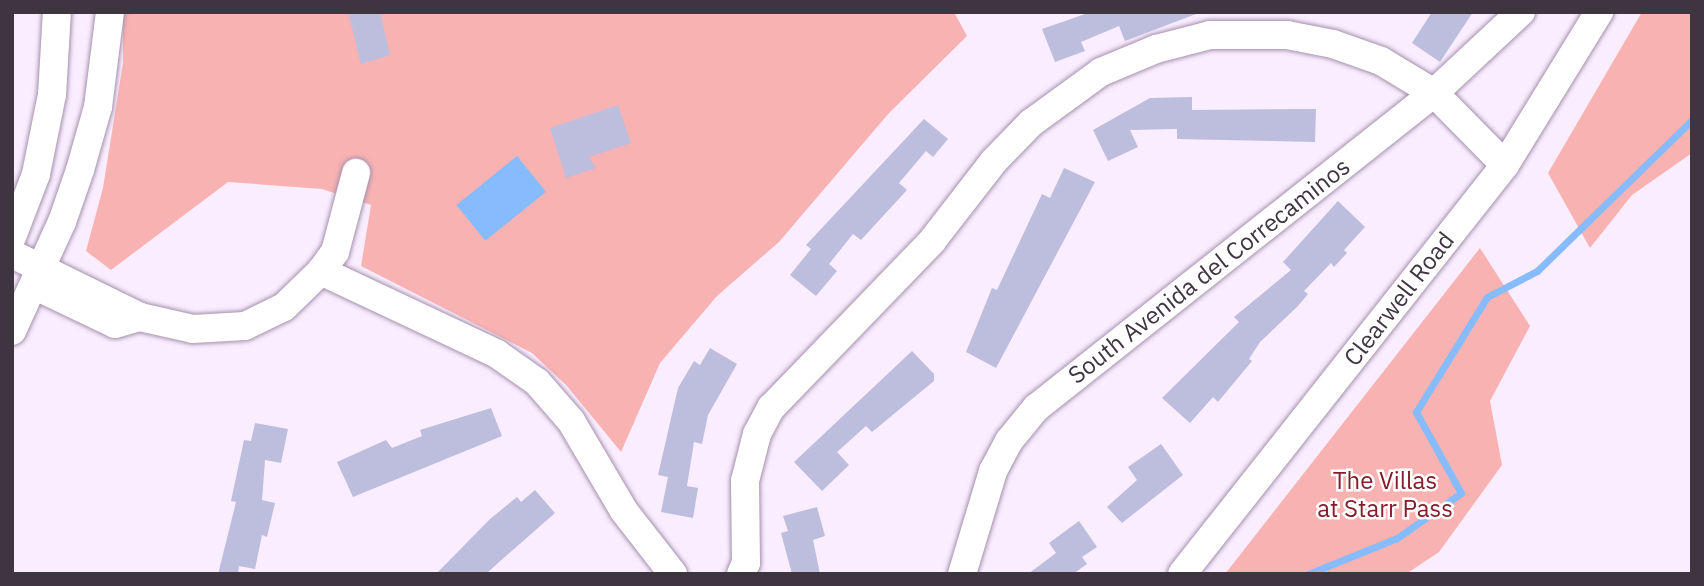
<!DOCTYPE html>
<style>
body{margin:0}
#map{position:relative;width:1704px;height:586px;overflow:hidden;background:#faedff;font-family:"IBM Plex Sans",sans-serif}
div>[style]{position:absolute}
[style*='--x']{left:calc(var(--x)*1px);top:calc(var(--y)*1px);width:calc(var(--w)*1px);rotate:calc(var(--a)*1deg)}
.green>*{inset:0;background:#f9b2b2}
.water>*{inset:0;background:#86bbfd;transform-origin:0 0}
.stream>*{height:7px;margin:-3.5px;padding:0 3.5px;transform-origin:3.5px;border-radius:3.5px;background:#86bbfd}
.building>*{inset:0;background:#bdbdde}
.roads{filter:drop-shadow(0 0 2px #a490ac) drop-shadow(0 0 2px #a490ac)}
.minor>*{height:28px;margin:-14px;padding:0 14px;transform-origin:14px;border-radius:14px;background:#fff}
span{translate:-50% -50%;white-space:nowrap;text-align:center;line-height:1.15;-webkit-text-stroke:5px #fff;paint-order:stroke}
.street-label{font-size:24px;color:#3e3541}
.park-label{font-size:24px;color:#861d2b}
.frame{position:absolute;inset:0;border:14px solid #3e3541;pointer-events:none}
</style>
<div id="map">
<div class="green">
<i style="clip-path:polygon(123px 12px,954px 12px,967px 36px,889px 113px,779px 242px,717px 296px,660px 363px,621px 452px,567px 386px,532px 353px,361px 266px,371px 205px,322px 189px,228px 182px,111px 270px,86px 251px,103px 188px,123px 63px)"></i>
<i style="clip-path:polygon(1642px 12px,1692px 12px,1692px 153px,1632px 195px,1590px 248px,1548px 173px)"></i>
<i style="clip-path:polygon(1480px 248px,1530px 326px,1490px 401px,1502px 465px,1439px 552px,1406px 574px,1225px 574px)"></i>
</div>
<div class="water">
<i style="left:517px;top:156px;width:46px;height:78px;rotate:51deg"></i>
</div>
<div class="stream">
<i style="--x:1308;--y:574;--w:96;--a:-22"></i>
<i style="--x:1397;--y:538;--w:78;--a:-35.1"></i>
<i style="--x:1461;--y:493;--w:93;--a:-119.1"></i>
<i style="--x:1416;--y:412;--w:135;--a:-58.3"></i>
<i style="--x:1487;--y:297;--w:56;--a:-27.5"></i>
<i style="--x:1537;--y:271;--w:216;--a:-44.3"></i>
</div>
<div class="building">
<i style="clip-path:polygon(348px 12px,380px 12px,390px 55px,361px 64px)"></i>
<i style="clip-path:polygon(1091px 12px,1195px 12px,1196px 14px,1125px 41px,1119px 26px,1081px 42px,1085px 51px,1055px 62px,1042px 29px)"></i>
<i style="clip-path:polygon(1432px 12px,1473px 12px,1440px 62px,1412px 43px)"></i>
<i style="clip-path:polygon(1192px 97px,1192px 110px,1316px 109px,1315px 142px,1177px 139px,1177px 129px,1130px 130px,1138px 147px,1108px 161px,1093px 130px,1150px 98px)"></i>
<i style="clip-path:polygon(618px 105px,631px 143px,589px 157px,596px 168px,566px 178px,550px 128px)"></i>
<i style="clip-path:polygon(924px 119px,948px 139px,933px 157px,926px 151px,899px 183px,907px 190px,861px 240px,853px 234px,829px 264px,837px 271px,816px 296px,790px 275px,811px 249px,806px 245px)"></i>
<i style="clip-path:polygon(1064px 168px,1095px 182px,996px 368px,966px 352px,992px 288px,997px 290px,1042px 194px,1050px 198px)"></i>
<i style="clip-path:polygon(1338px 201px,1365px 227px,1344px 250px,1347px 253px,1334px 267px,1331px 263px,1304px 291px,1308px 294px,1298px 306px,1260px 342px,1249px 359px,1252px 361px,1218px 402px,1213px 397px,1190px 423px,1162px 398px,1239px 322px,1234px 317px,1291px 270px,1283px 262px)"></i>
<i style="clip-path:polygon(710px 348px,737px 364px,708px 415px,702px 444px,694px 442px,687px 486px,698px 488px,693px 518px,661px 512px,668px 477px,658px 475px,678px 388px,694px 361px,700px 365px)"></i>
<i style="clip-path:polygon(912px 351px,934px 374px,934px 381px,872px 432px,866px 426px,837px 452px,849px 465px,822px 491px,794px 462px)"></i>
<i style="clip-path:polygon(491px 408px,502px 436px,353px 497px,337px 462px,386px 440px,392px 448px,422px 436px,420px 430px)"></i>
<i style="clip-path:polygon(255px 423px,288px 429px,281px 463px,265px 460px,262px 500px,275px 503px,267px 537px,262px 535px,255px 569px,239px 566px,238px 574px,218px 574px,236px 502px,231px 501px,244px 440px,251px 441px)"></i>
<i style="clip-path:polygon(1161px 444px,1183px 475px,1122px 523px,1107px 507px,1137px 480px,1128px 467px)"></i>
<i style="clip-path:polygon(535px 490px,555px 513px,499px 562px,486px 574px,436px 574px,490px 519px,517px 497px,521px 502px)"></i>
<i style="clip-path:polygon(817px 507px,825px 536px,813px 540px,820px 574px,792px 574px,781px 533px,788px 531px,783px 516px)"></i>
<i style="clip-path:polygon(1079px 521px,1097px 547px,1082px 557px,1087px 564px,1073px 574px,1028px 574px,1056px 553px,1049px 543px)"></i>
</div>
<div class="roads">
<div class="minor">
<i style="--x:12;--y:237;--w:67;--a:-69.1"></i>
<i style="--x:36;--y:174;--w:81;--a:-78.6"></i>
<i style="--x:52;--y:95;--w:83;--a:-86.6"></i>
<i style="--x:12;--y:254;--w:143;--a:26.2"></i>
<i style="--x:140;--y:317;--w:54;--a:12.8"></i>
<i style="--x:193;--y:329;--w:52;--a:-3.3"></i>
<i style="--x:245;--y:326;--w:43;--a:-26"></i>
<i style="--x:284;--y:307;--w:52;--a:-44.2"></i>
<i style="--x:321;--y:271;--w:24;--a:-54"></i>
<i style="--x:335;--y:252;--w:82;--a:-75.1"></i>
<i style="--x:321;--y:271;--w:195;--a:25.2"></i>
<i style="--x:497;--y:354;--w:49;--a:35"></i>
<i style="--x:537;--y:382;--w:52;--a:48.9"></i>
<i style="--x:571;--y:421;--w:104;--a:59.5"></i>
<i style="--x:624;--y:511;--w:80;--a:52.1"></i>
<i style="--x:40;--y:288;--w:83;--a:25.6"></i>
<i style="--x:115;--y:324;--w:26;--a:-16"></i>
<i style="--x:12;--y:331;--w:120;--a:-65.4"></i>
<i style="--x:62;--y:222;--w:55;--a:-70.9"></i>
<i style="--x:80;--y:170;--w:66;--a:-74.1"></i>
<i style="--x:98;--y:107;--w:96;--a:-82.8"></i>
<i style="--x:741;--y:574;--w:12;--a:-66"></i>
<i style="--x:746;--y:563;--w:82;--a:-90.7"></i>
<i style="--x:745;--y:481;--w:49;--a:-75.7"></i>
<i style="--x:757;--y:434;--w:30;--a:-62"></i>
<i style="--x:771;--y:408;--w:232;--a:-46"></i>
<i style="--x:932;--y:241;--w:101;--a:-52.2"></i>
<i style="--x:994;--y:161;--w:53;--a:-45.8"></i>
<i style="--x:1031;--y:123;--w:87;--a:-36.1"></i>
<i style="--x:1101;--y:72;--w:60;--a:-22.7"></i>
<i style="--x:1156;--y:49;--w:56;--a:-14.5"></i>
<i style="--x:1210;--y:35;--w:77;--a:0"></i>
<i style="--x:1287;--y:35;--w:47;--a:11.1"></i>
<i style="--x:1333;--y:44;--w:51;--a:19.5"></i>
<i style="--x:1381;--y:61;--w:62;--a:31.1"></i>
<i style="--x:1434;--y:93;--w:101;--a:45.4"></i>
<i style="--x:962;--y:574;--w:108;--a:-73.2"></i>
<i style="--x:993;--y:471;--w:34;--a:-62"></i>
<i style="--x:1009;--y:441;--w:43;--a:-50.7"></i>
<i style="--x:1036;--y:408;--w:508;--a:-38.36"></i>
<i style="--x:1434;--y:93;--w:119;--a:-43"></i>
<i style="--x:1182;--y:574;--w:521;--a:-51.7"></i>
<i style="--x:1505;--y:165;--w:180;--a:-58.4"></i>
</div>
</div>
<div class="street-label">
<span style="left:1209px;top:271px;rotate:-38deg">South Avenida del Correcaminos</span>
<span style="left:1399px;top:299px;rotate:-52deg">Clearwell Road</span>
</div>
<div class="park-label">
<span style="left:1385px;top:495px">The Villas<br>at Starr Pass</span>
</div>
<div class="frame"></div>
</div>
